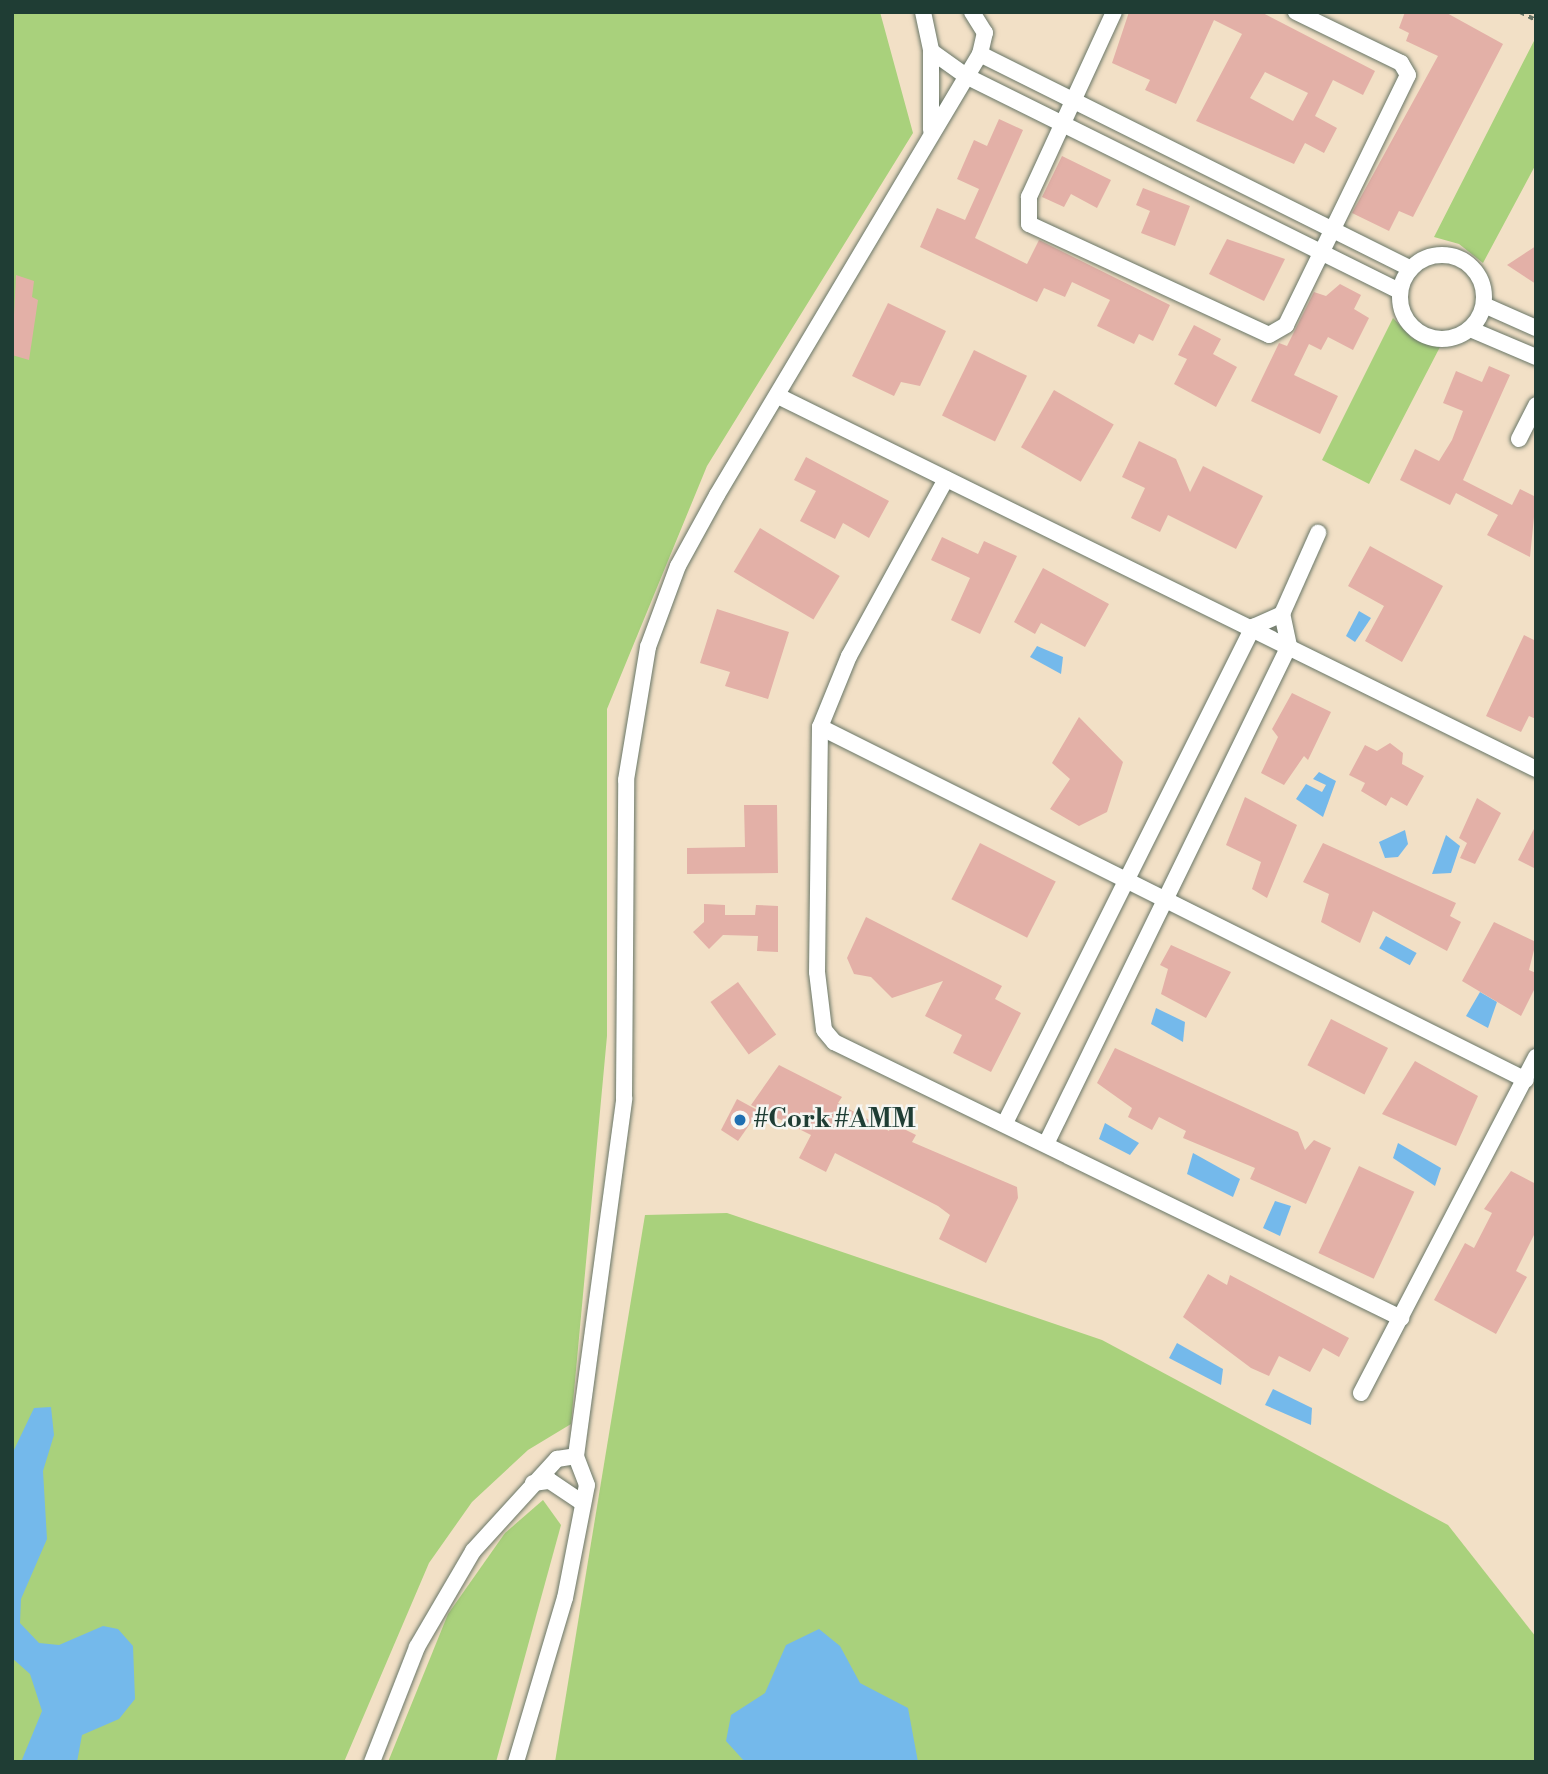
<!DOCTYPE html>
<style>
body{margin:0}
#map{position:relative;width:1548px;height:1774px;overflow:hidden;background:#f2e0c6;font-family:"Libre Bodoni",serif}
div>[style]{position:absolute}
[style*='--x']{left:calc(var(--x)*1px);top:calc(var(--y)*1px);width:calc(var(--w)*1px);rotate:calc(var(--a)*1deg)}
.green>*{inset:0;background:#a9d17c}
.water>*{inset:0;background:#74b9eb;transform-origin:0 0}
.building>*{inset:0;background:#e3b0a7;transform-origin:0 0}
.path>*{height:3.5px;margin-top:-1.75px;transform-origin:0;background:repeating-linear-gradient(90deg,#697667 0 5px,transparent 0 10px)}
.roads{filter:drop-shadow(0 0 2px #697667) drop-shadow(0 0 2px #697667)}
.minor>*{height:16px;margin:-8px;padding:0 8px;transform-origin:8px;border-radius:8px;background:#fff}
.minor>.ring{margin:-8px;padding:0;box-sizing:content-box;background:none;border:16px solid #fff;border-radius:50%}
.dots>*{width:19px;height:19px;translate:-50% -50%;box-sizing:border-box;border:4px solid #f6f6f2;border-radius:50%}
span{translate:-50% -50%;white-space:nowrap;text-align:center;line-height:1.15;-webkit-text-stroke:5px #f6f6f2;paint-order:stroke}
.poi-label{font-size:26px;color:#1f3d34;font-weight:700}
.left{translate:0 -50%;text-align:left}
.frame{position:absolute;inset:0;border:14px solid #1f3d34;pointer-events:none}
</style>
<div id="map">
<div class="green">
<i style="clip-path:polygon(12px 12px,880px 12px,913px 133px,707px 466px,607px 709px,607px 1036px,571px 1424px,528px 1450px,472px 1502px,429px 1563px,344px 1762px,12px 1762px)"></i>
<i style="clip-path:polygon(1536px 37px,1536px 164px,1483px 263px,1459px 244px,1434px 237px)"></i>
<i style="clip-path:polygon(1393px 318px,1412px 338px,1441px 345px,1369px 484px,1322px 460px)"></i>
<i style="clip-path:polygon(727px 1213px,1102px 1340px,1448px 1525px,1536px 1637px,1536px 1762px,555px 1762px,645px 1215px)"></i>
<i style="clip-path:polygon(543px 1500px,561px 1525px,496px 1762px,388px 1762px,448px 1614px,505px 1533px)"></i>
</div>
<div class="water">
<i style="clip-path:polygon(1359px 611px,1371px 618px,1355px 642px,1346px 636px)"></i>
<i style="clip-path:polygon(1037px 646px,1063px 657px,1061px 674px,1030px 657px)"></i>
<i style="clip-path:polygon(1319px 772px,1336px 781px,1323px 817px,1296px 799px,1306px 784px,1322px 792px,1326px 785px,1313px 779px)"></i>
<i style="clip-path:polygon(1405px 830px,1408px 844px,1398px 857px,1385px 858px,1379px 842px)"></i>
<i style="clip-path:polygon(1446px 835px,1460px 846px,1451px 873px,1432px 874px)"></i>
<i style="left:1386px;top:936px;width:35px;height:14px;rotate:29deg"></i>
<i style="clip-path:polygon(1480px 992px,1497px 1002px,1488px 1028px,1466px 1016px)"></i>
<i style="clip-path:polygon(1156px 1008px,1185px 1022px,1183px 1042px,1151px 1024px)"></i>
<i style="clip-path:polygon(1105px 1123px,1139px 1143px,1130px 1155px,1099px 1139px)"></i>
<i style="clip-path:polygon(1398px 1143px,1441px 1168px,1435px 1186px,1393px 1158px)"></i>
<i style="clip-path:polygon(1193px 1153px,1240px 1179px,1233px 1197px,1187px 1174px)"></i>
<i style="clip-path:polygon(1275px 1201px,1291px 1206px,1280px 1236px,1263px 1228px)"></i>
<i style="clip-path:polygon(1177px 1343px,1223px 1369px,1221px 1385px,1169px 1358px)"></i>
<i style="clip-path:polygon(1273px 1389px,1312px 1408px,1311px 1425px,1265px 1405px)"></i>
<i style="clip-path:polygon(51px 1407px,54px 1435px,43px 1471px,47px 1539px,21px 1599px,20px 1623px,39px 1643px,59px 1645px,103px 1626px,118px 1629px,133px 1646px,135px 1699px,119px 1719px,82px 1735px,77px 1762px,21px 1762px,42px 1711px,30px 1674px,12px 1658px,12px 1454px,34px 1408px)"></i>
<i style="clip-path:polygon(819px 1629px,840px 1646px,860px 1683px,908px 1708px,918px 1762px,745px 1762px,726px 1741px,731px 1715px,765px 1693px,786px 1645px)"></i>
</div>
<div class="building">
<i style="clip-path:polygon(evenodd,1129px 12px,1261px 12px,1375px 71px,1363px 95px,1333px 80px,1315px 116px,1337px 128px,1324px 153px,1305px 143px,1294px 164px,1196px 121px,1242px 34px,1214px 20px,1176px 104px,1145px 90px,1150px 80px,1112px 63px,1129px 12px,1265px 72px,1308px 93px,1293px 121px,1250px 98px,1265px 72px)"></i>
<i style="clip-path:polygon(1405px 12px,1445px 12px,1503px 44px,1413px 217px,1399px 211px,1389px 231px,1352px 213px,1438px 56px,1406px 41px,1409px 33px,1399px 28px)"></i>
<i style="clip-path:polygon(999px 119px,1023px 130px,975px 238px,1027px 264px,1039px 240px,1170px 305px,1153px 341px,1139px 334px,1134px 344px,1097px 326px,1110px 300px,1072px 282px,1065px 297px,1044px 288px,1037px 302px,920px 247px,937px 208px,965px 220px,979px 189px,957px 179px,974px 140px,987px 146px)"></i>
<i style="clip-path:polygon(1062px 156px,1111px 180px,1097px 208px,1071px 194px,1064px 207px,1042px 197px)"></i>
<i style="clip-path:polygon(1143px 188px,1190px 206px,1175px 246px,1141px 233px,1150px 211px,1136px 205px)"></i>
<i style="clip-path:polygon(1227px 239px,1285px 259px,1264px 301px,1209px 274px)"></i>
<i style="clip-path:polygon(1536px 246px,1536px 284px,1507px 265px)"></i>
<i style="clip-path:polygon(16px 275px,34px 281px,32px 297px,38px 300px,29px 360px,12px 355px)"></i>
<i style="clip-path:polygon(1340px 284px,1361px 295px,1354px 309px,1369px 318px,1353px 350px,1328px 337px,1321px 350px,1309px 344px,1294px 375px,1338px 396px,1320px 434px,1251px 401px,1279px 343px,1287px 346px,1314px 292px,1326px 296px)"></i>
<i style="clip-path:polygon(888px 303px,946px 331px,920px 386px,901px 382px,894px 396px,852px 376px)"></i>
<i style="clip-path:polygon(1194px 325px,1221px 339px,1213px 354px,1237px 367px,1216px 407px,1174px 384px,1187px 359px,1178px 355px)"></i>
<i style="left:974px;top:350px;width:59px;height:73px;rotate:26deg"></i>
<i style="clip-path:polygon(1489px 366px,1510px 375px,1463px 480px,1512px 505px,1520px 489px,1536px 497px,1530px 557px,1487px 535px,1498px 515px,1456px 493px,1450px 505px,1400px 480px,1415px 449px,1439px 461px,1452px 440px,1463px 411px,1443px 403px,1456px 371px,1482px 382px)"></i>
<i style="left:1054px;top:390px;width:69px;height:66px;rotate:30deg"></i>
<i style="clip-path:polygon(1139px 441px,1176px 459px,1190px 492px,1203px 466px,1263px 496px,1236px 549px,1168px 515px,1160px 532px,1131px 518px,1145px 488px,1122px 477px)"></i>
<i style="clip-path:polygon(806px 457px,889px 501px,869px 538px,843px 523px,835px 539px,800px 521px,816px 491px,794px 480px)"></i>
<i style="left:760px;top:528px;width:93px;height:51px;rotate:31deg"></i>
<i style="clip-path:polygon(942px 537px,978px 554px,984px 541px,1017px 556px,980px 634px,951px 620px,970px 578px,931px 560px)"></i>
<i style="clip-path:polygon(1370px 546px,1443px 586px,1402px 662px,1365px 641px,1384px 606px,1348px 586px)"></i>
<i style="clip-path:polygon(1043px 568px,1109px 604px,1085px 647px,1041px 623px,1035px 634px,1014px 622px)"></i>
<i style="clip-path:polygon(717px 609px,789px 632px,768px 699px,725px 686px,730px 672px,700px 663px)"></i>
<i style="clip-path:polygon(1524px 635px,1536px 641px,1536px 719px,1529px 716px,1521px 732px,1486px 716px)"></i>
<i style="clip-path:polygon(1292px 693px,1331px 712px,1308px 760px,1304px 756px,1284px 785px,1261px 773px,1278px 737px,1272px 729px)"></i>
<i style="clip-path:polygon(1079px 717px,1123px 762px,1107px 812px,1079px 826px,1050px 809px,1070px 779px,1052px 763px)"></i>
<i style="clip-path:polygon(1390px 743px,1403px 753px,1402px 764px,1424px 776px,1407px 806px,1391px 797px,1386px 806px,1361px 791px,1365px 783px,1349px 775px,1365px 745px,1377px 751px)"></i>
<i style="clip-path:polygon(1245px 797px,1297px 825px,1267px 898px,1252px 889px,1261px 862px,1226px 845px)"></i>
<i style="clip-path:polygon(1477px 798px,1501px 813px,1475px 864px,1460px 858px,1467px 843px,1459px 838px)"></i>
<i style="clip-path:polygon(744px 805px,777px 805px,778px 873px,687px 874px,687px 848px,745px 847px)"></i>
<i style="clip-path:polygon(1536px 825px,1536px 869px,1518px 860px)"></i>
<i style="left:980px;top:843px;width:85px;height:63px;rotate:27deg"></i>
<i style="clip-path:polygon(1323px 843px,1456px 903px,1450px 916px,1461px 922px,1447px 951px,1373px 911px,1360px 943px,1321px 922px,1329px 894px,1303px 882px)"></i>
<i style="clip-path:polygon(704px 904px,725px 905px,725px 915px,755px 915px,756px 905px,778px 906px,778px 952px,757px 951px,758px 936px,723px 935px,709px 949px,693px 932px,704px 922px)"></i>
<i style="clip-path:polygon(866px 917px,1002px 986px,995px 999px,1021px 1013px,991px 1072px,953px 1053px,962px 1035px,925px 1016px,943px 981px,892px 998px,871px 977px,854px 974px,847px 958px)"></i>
<i style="clip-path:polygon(1494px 922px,1536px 942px,1529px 970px,1536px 973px,1536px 986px,1521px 1016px,1462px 981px)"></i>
<i style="clip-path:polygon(1171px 945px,1231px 972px,1206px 1018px,1161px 994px,1168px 969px,1160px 965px)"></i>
<i style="left:738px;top:982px;width:65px;height:34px;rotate:54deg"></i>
<i style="left:1331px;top:1019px;width:64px;height:52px;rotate:27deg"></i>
<i style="clip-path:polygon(1115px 1048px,1298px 1132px,1305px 1150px,1314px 1140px,1331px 1148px,1306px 1204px,1250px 1179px,1255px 1168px,1183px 1138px,1186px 1131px,1159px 1117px,1152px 1130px,1128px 1117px,1132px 1108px,1097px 1083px)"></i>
<i style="clip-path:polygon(1415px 1061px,1478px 1096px,1456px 1146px,1382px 1114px)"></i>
<i style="clip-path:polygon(779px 1065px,842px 1097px,838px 1103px,889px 1131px,892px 1123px,916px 1135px,912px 1142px,1017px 1187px,1018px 1198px,986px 1263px,939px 1239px,950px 1215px,938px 1206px,835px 1153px,826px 1172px,799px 1158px,811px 1135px,751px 1105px)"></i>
<i style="clip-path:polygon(737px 1099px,759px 1111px,738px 1141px,721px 1130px)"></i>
<i style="left:1359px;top:1166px;width:61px;height:96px;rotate:25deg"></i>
<i style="clip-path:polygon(1511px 1171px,1536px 1184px,1536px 1231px,1516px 1271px,1527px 1277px,1496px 1334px,1434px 1300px,1465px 1243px,1474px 1248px,1492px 1213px,1484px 1209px)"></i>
<i style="clip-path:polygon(1208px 1274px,1227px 1285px,1230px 1275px,1349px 1338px,1339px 1357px,1323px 1348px,1310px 1372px,1279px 1356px,1269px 1376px,1251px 1368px,1183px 1317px)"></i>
</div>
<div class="path">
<i style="--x:1520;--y:12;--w:18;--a:27"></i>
</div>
<div class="roads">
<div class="minor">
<i style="--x:923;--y:12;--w:40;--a:78"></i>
<i style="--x:931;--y:51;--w:79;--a:90"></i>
<i style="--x:1114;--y:12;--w:204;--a:114.7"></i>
<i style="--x:1029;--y:197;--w:27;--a:90"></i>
<i style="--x:1029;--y:224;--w:264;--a:24.8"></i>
<i style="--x:1269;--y:335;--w:20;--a:-30"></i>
<i style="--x:1286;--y:325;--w:278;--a:-64"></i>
<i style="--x:1408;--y:75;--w:14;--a:-120"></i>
<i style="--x:1401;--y:63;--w:117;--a:-154.1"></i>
<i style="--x:931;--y:51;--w:43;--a:35.5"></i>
<i style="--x:966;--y:76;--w:484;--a:26.4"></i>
<i style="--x:980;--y:54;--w:480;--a:26.5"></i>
<i class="ring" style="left:1400px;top:255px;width:68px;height:68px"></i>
<i style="--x:1484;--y:305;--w:57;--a:23.9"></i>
<i style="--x:1470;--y:329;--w:72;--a:23"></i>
<i style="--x:778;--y:396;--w:845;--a:26.2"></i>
<i style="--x:1519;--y:439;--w:38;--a:-63"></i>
<i style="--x:946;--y:479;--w:202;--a:118.7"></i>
<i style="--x:849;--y:656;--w:77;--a:112.2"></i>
<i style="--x:820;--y:727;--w:245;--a:90.7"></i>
<i style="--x:817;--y:972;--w:58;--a:83.1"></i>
<i style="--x:824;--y:1030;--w:16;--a:50"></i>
<i style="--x:834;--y:1042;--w:631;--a:25.96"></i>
<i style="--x:820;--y:727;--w:789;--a:26.57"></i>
<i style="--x:1005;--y:1123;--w:555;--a:-63.43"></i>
<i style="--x:1253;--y:627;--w:32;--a:-24"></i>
<i style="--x:1046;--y:1144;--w:554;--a:-63.99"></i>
<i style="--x:1289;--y:646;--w:33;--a:-102"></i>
<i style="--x:1282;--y:614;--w:89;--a:-66"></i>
<i style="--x:1361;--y:1393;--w:379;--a:-62.5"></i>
<i style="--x:533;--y:1483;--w:17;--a:-7"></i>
<i style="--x:550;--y:1481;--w:37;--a:34"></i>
<i style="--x:372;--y:1762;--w:123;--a:-68.6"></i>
<i style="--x:417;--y:1647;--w:111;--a:-59.7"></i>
<i style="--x:473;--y:1551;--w:125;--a:-47.6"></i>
<i style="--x:557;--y:1459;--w:19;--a:-9"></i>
<i style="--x:516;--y:1762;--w:171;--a:-73.4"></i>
<i style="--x:565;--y:1598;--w:115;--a:-79"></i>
<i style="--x:587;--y:1485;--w:31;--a:-111"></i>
<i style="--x:576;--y:1456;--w:360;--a:-82.3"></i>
<i style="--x:624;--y:1099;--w:319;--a:-89.6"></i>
<i style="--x:626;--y:780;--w:135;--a:-80.6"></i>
<i style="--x:648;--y:647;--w:86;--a:-69.7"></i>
<i style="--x:678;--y:566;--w:81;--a:-61.2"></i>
<i style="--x:717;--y:495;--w:513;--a:-59.19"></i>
<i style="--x:980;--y:54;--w:22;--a:-77"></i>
<i style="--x:985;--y:33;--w:25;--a:-122"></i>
</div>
</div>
<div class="dots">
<i style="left:740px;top:1120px;background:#1f6fb2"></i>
</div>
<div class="poi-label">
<span class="left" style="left:754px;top:1120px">#Cork #AMM</span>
</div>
<div class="frame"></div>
</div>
